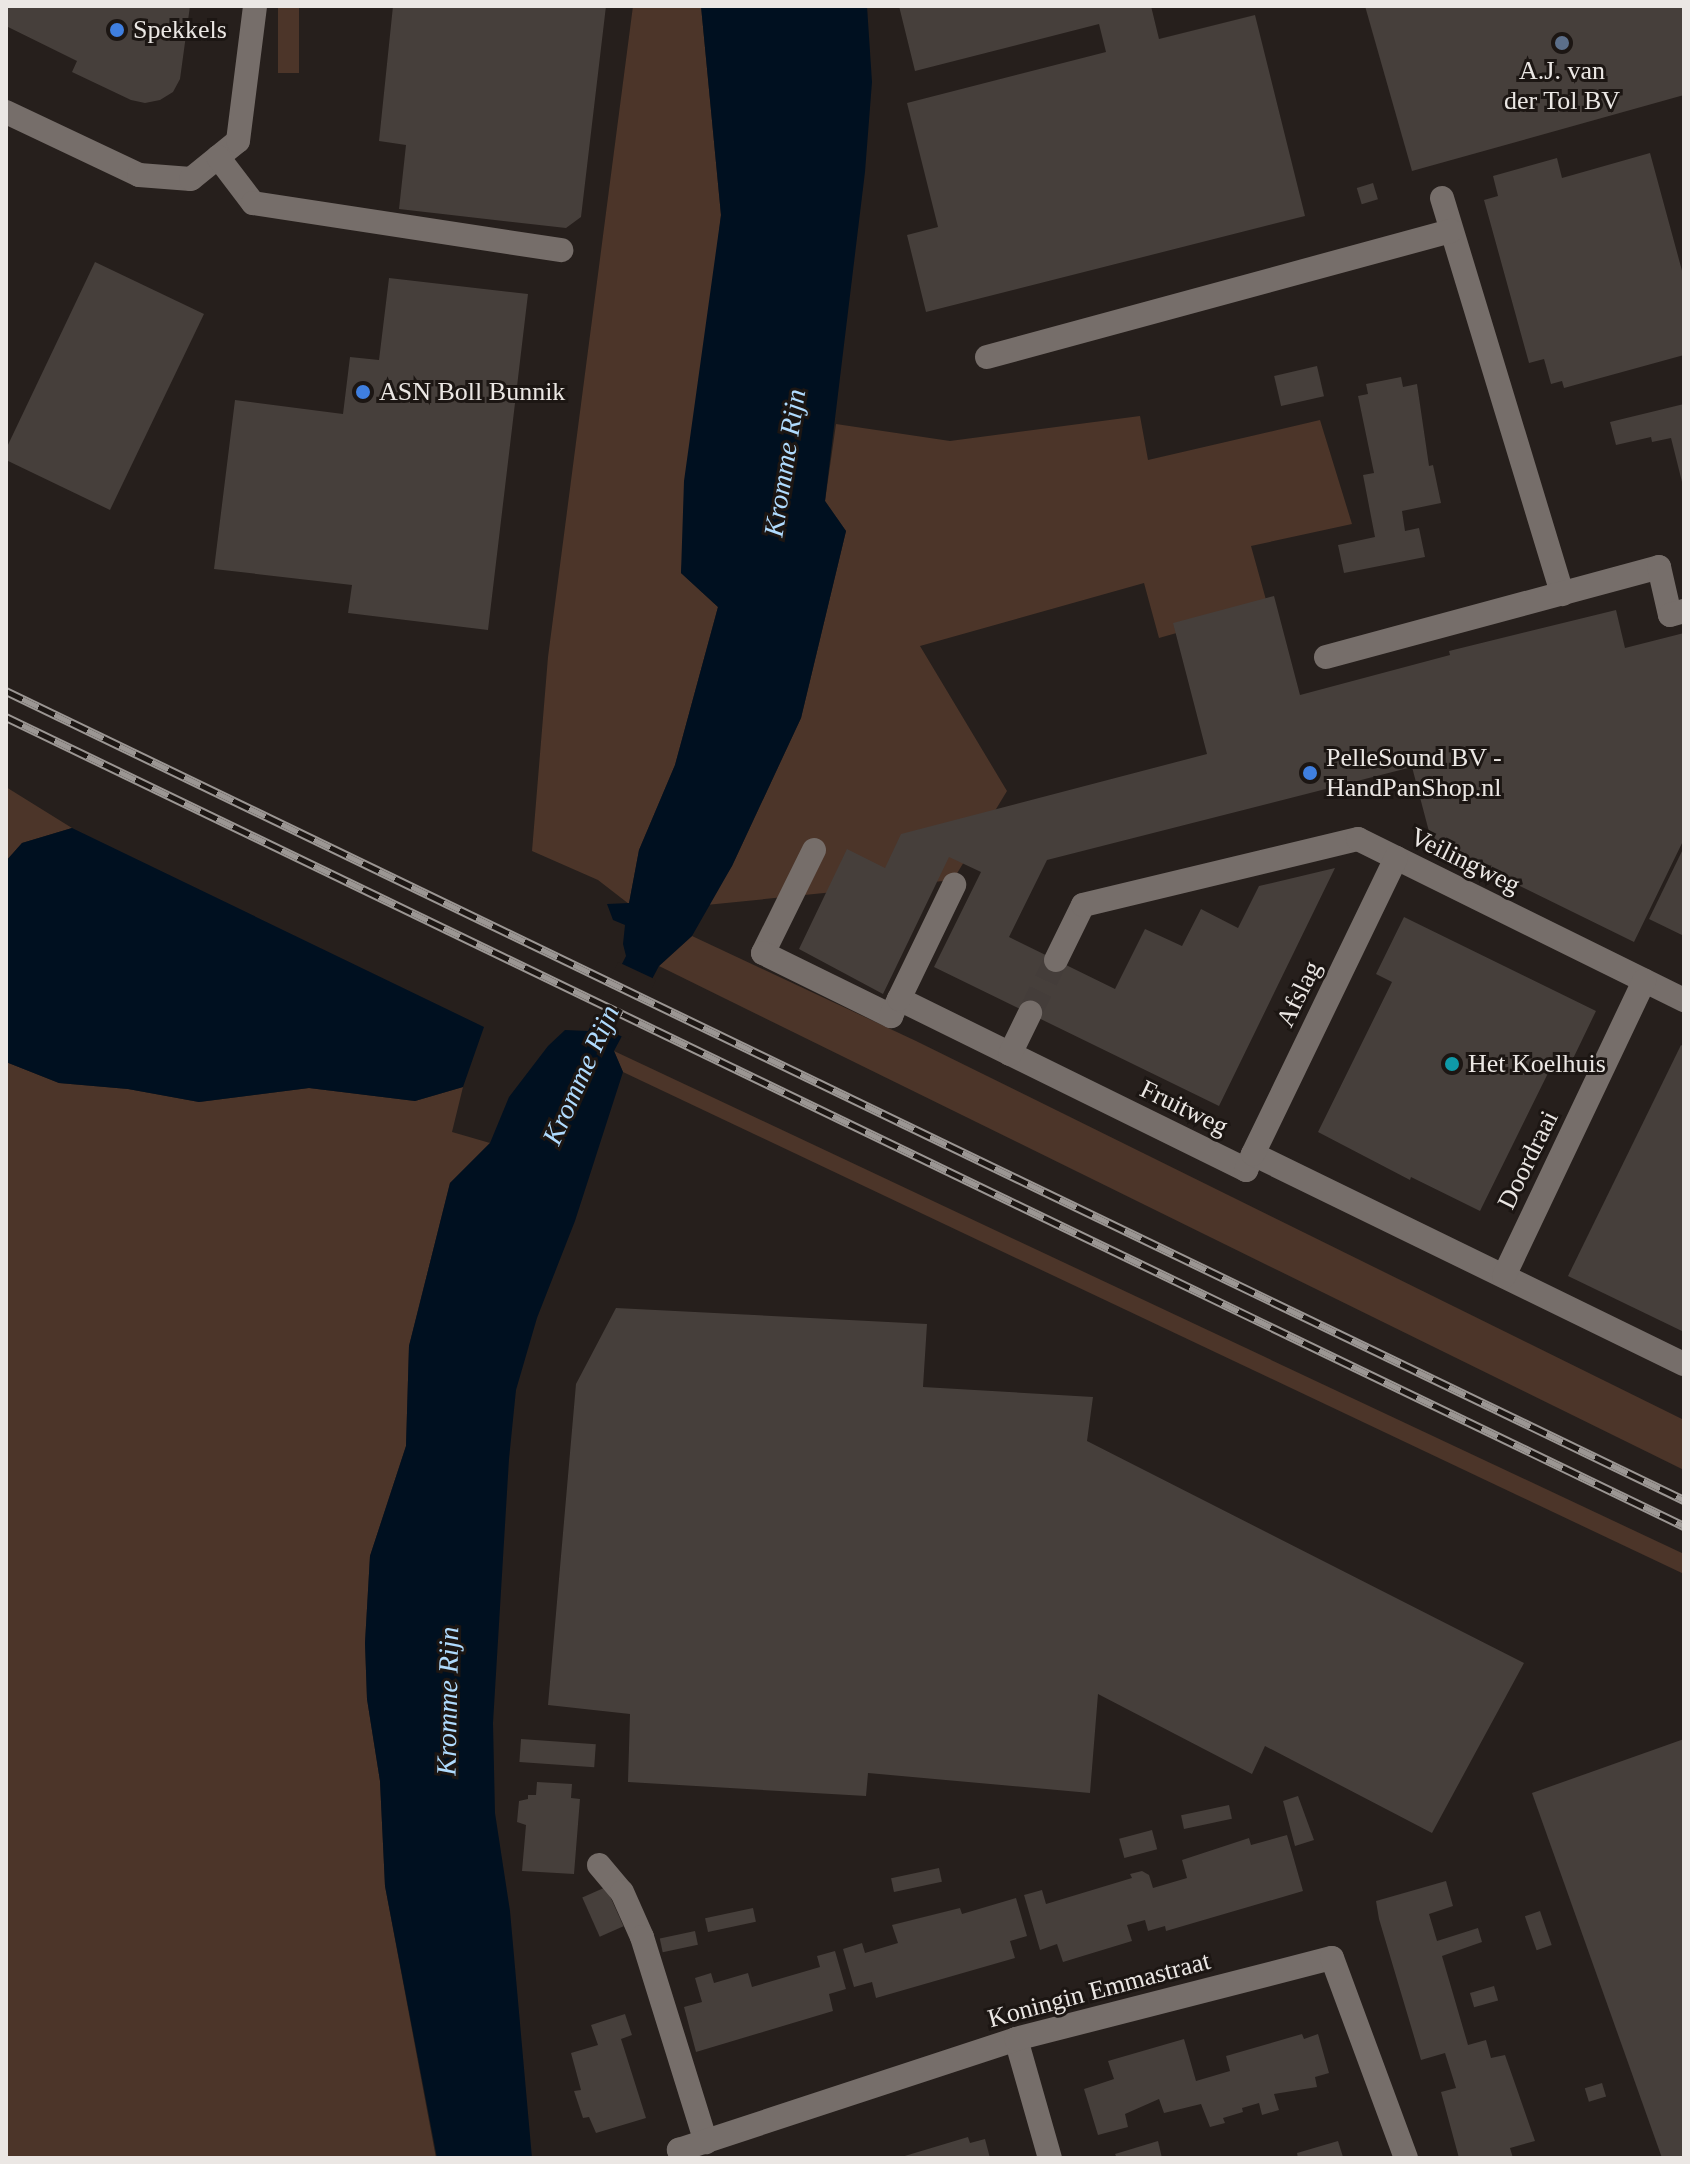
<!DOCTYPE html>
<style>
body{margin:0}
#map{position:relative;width:1690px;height:2164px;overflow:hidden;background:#261f1c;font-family:"Times New Roman",serif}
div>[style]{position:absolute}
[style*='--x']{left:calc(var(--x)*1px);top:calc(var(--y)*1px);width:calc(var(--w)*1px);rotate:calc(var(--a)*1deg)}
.green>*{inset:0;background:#4c3529;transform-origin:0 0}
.water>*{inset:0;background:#001020}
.pier>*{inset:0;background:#261f1c;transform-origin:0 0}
.building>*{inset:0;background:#463f3b;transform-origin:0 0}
.minor-tunnel>*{height:24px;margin-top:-12px;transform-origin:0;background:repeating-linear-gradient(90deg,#443d3a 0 24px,transparent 0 36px)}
.minor>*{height:24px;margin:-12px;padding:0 12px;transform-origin:12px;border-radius:12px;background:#766e6a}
.rail>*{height:9px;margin-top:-4.5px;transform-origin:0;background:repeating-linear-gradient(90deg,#1c1613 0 18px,#9b9693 0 36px);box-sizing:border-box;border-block:2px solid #9b9693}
.dots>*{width:22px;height:22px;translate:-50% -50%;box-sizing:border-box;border:4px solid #1c1613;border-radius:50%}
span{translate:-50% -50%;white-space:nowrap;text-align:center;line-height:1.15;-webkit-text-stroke:6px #1c1613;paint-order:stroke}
.poi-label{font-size:26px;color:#ebe7e4}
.left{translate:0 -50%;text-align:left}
.street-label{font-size:26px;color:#ebe7e4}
.water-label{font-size:28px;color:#b0dbfe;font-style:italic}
.frame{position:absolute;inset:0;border:8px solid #ebe7e4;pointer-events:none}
</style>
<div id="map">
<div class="green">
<i style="left:278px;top:6px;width:21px;height:67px"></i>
<i style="clip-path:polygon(633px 6px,701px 6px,721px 215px,681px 573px,718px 607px,675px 765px,639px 850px,629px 904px,598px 880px,532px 851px,548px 657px)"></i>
<i style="clip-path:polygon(1140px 416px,1148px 460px,1320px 420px,1352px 524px,1251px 546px,1268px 607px,1159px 638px,1144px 583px,920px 646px,1007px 791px,953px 880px,706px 905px,732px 866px,801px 718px,846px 531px,825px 501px,836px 424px,950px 441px)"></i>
<i style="clip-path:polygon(6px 787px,72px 828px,22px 843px,6px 861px)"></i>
<i style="clip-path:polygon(692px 936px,916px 1041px,1684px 1420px,1684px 1470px,659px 966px)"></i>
<i style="clip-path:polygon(614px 1051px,1684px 1554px,1684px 1574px,623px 1072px)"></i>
<i style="clip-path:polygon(6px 1062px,59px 1083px,128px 1089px,199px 1102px,309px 1088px,415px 1101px,463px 1087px,452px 1132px,490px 1143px,450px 1183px,409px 1346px,406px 1446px,370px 1556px,365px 1643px,367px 1699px,380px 1781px,385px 1886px,436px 2158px,6px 2158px)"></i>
</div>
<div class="water">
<i style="clip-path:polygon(701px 6px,867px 6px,872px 82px,865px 172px,825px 501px,846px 531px,801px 718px,732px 866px,692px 936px,659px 966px,614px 1051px,623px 1072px,575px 1221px,537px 1318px,516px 1390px,509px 1459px,493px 1723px,495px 1813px,510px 1911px,532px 2158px,437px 2158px,385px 1886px,380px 1781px,367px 1699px,365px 1643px,370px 1556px,406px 1446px,409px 1346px,450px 1183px,490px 1143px,509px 1097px,548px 1046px,565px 1030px,588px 1031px,626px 956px,623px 944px,625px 925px,613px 920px,607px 904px,629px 903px,639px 850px,675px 765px,718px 607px,681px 573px,684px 481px,721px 215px)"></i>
<i style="clip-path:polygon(72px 828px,484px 1027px,463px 1087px,415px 1101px,309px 1088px,199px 1102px,128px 1089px,59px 1083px,6px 1062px,6px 861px,22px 843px)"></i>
</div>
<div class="pier">
<i style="left:618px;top:962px;width:42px;height:66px;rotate:25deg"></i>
</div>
<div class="building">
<i style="clip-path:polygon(6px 6px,190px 6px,180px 79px,173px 92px,160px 100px,145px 103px,131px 100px,72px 72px,77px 61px,6px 26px)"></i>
<i style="clip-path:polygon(393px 6px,606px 6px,581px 217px,566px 228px,399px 209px,406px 145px,379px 141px)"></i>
<i style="clip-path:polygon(899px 6px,1151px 6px,1159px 39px,1255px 15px,1305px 216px,926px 312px,907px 235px,938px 227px,907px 103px,1106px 52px,1099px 24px,915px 71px)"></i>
<i style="clip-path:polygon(1365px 6px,1684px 6px,1684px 95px,1412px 171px)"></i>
<i style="clip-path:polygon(1650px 153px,1684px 278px,1684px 355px,1564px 388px,1562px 381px,1551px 384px,1544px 359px,1529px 363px,1484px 200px,1498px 196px,1493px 176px,1557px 158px,1562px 178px)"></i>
<i style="left:1373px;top:183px;width:17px;height:17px;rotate:73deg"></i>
<i style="clip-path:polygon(95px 262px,204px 314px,110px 510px,6px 460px,6px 449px)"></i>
<i style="clip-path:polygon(389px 278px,528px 294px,488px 630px,348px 613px,352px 585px,214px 569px,235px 400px,343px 414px,350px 357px,379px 360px)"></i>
<i style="left:1317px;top:366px;width:31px;height:44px;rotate:77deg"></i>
<i style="clip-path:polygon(1401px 377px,1403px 387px,1417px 384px,1429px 466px,1433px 465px,1441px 503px,1402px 511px,1405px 531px,1419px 528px,1425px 557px,1344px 573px,1338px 545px,1375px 537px,1363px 475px,1374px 473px,1358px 396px,1368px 394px,1366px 384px)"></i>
<i style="clip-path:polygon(1684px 404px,1684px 486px,1683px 486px,1671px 438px,1652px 442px,1651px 437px,1616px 445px,1610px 422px)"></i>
<i style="clip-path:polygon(1274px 596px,1300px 695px,1450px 655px,1449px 651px,1616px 610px,1625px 648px,1684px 633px,1684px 839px,1634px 942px,1432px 843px,1412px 767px,1047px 860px,1009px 937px,1115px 989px,1145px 929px,1182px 946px,1201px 909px,1238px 928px,1259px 886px,1335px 868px,1219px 1106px,934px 967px,981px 872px,949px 857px,883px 994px,799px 949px,847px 849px,885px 868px,901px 834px,1207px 754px,1173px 623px)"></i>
<i style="clip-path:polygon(1684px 847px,1684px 936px,1649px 919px)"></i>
<i style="clip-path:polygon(1404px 917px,1596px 1011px,1569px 1067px,1554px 1061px,1480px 1211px,1411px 1177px,1410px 1180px,1318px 1132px,1392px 982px,1376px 974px)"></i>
<i style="clip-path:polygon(1681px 1045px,1684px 1047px,1684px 1332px,1568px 1276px)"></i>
<i style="clip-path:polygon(616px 1308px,927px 1324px,923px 1387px,1093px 1397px,1087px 1441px,1524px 1663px,1432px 1833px,1265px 1746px,1252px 1774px,1098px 1694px,1090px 1793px,868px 1773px,866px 1796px,628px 1782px,630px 1714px,548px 1705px,576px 1384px)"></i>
<i style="left:521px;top:1739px;width:75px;height:23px;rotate:4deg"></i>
<i style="clip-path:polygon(1684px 1739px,1684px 2158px,1662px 2158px,1532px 1793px)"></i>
<i style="clip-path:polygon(537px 1782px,572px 1784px,571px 1798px,580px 1799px,574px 1874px,522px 1871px,526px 1825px,517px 1822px,519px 1801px,528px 1799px,528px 1795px,536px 1795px)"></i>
<i style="clip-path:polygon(1298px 1796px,1314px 1840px,1295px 1846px,1283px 1801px)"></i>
<i style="left:1229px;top:1805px;width:14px;height:49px;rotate:78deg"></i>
<i style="left:1152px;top:1830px;width:20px;height:34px;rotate:75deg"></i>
<i style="clip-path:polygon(1287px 1835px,1303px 1891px,1166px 1931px,1165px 1926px,1148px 1931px,1145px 1920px,1127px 1925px,1132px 1941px,1063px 1962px,1057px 1944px,1040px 1950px,1024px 1895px,1042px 1890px,1046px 1904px,1132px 1878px,1130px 1874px,1142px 1871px,1149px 1875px,1153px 1888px,1187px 1878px,1182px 1860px,1249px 1838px,1251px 1845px)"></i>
<i style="left:939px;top:1868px;width:14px;height:49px;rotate:78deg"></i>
<i style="clip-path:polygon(1446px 1881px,1453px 1906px,1429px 1914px,1437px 1941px,1478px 1928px,1482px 1942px,1442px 1956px,1468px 2045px,1486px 2040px,1491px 2058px,1505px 2055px,1535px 2141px,1510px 2148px,1513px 2158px,1459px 2158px,1441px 2092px,1456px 2088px,1445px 2053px,1421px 2060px,1379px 1919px,1376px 1901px)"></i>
<i style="left:606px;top:1887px;width:43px;height:26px;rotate:66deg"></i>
<i style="clip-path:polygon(1016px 1898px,1027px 1936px,1010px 1941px,1015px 1958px,876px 1998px,872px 1982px,854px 1987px,843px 1949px,862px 1943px,865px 1953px,898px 1943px,892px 1925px,960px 1908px,962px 1914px)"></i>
<i style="left:753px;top:1908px;width:14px;height:49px;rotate:78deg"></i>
<i style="left:1540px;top:1911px;width:36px;height:16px;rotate:71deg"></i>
<i style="left:695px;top:1931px;width:14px;height:36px;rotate:78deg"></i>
<i style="clip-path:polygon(835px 1951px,846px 1989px,829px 1994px,833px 2011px,696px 2052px,684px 2007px,702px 2002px,695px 1978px,711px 1973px,714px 1983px,748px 1973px,752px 1987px,820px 1967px,817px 1956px)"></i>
<i style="left:1494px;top:1986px;width:15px;height:25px;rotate:74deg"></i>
<i style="clip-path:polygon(625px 2014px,632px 2035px,621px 2039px,646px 2118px,596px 2133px,589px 2117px,583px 2118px,574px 2091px,581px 2090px,571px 2053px,598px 2045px,591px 2025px)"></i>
<i style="clip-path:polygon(1302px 2034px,1304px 2039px,1318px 2034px,1329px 2073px,1315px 2077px,1317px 2087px,1274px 2094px,1279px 2110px,1262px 2115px,1259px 2103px,1242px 2108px,1243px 2112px,1223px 2118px,1225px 2123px,1210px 2127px,1201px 2104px,1164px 2113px,1159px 2099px,1125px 2114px,1128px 2127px,1098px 2135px,1084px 2089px,1114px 2079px,1108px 2061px,1184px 2039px,1196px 2081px,1230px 2071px,1226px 2056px)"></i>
<i style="left:1602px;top:2083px;width:14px;height:18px;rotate:73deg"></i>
<i style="clip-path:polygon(968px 2137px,970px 2143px,985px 2139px,990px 2158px,898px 2158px)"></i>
<i style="clip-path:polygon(1158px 2141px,1162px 2158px,1117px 2158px,1115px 2154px)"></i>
<i style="clip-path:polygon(1338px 2141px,1343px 2157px,1298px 2158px,1297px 2153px)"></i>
</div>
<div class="minor-tunnel">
<i style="--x:1030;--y:1013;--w:59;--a:-63.9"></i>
</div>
<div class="minor">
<i style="--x:6;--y:112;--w:147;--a:25.3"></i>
<i style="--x:139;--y:175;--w:52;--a:4.4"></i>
<i style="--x:191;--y:179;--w:60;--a:-39"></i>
<i style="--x:238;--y:141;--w:136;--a:-82.8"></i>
<i style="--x:218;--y:157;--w:58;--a:52.7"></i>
<i style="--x:253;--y:203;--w:312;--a:8.7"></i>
<i style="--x:1442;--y:198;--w:414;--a:73.1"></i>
<i style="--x:987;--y:357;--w:481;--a:-15.2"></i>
<i style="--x:1326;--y:657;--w:345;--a:-15.1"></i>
<i style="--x:1659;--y:567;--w:49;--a:77.1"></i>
<i style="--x:1670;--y:615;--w:15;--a:-16"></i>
<i style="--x:814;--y:850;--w:115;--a:116.3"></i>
<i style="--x:763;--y:953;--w:143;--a:26.2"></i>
<i style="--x:891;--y:1016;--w:19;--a:-65"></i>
<i style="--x:899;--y:999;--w:387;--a:26.2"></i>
<i style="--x:1246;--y:1170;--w:17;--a:-66"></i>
<i style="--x:1253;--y:1154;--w:479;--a:26"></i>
<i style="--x:1056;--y:960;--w:61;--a:-63.9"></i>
<i style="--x:1083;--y:905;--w:283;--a:-13.5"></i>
<i style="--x:1358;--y:839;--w:364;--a:26.3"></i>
<i style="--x:899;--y:999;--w:127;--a:-64.2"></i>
<i style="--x:1010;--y:1054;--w:46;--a:-64"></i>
<i style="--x:1253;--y:1154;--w:329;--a:-64.2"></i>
<i style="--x:1504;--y:1276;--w:327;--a:-64.6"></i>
<i style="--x:599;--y:1865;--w:35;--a:50"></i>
<i style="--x:622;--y:1892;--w:49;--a:66"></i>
<i style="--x:642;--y:1937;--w:215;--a:72.7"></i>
<i style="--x:1016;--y:2039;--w:124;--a:74.1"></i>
<i style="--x:682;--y:2158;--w:9;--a:-111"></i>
<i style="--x:679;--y:2150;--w:355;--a:-18.2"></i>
<i style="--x:1016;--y:2039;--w:326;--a:-14.4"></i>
<i style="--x:1332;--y:1958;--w:213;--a:69.7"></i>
</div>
<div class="rail">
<i style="--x:6;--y:691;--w:1863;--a:25.74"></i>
<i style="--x:6;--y:717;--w:1863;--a:25.74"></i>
</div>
<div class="dots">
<i style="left:117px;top:30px;background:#3f7fe0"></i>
<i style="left:1562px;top:43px;background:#5c6f8a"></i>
<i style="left:363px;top:392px;background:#3f7fe0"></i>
<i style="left:1310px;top:773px;background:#3f7fe0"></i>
<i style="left:1452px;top:1064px;background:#0f9aa8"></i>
</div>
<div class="poi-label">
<span class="left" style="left:133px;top:30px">Spekkels</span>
<span style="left:1562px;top:86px">A.J. van<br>der Tol BV</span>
<span class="left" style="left:379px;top:392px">ASN Boll Bunnik</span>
<span class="left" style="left:1326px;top:773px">PelleSound BV -<br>HandPanShop.nl</span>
<span class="left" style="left:1468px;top:1064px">Het Koelhuis</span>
</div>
<div class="street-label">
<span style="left:1465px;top:861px;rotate:26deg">Veilingweg</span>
<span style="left:1299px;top:994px;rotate:-64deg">Afslag</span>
<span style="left:1184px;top:1108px;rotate:26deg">Fruitweg</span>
<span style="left:1528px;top:1160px;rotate:-64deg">Doordraai</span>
<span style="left:1099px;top:1990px;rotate:-15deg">Koningin Emmastraat</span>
</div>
<div class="water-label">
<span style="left:785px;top:463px;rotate:-81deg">Kromme Rijn</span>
<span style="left:581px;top:1075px;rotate:-66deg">Kromme Rijn</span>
<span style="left:448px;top:1701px;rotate:-89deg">Kromme Rijn</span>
</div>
<div class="frame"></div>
</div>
